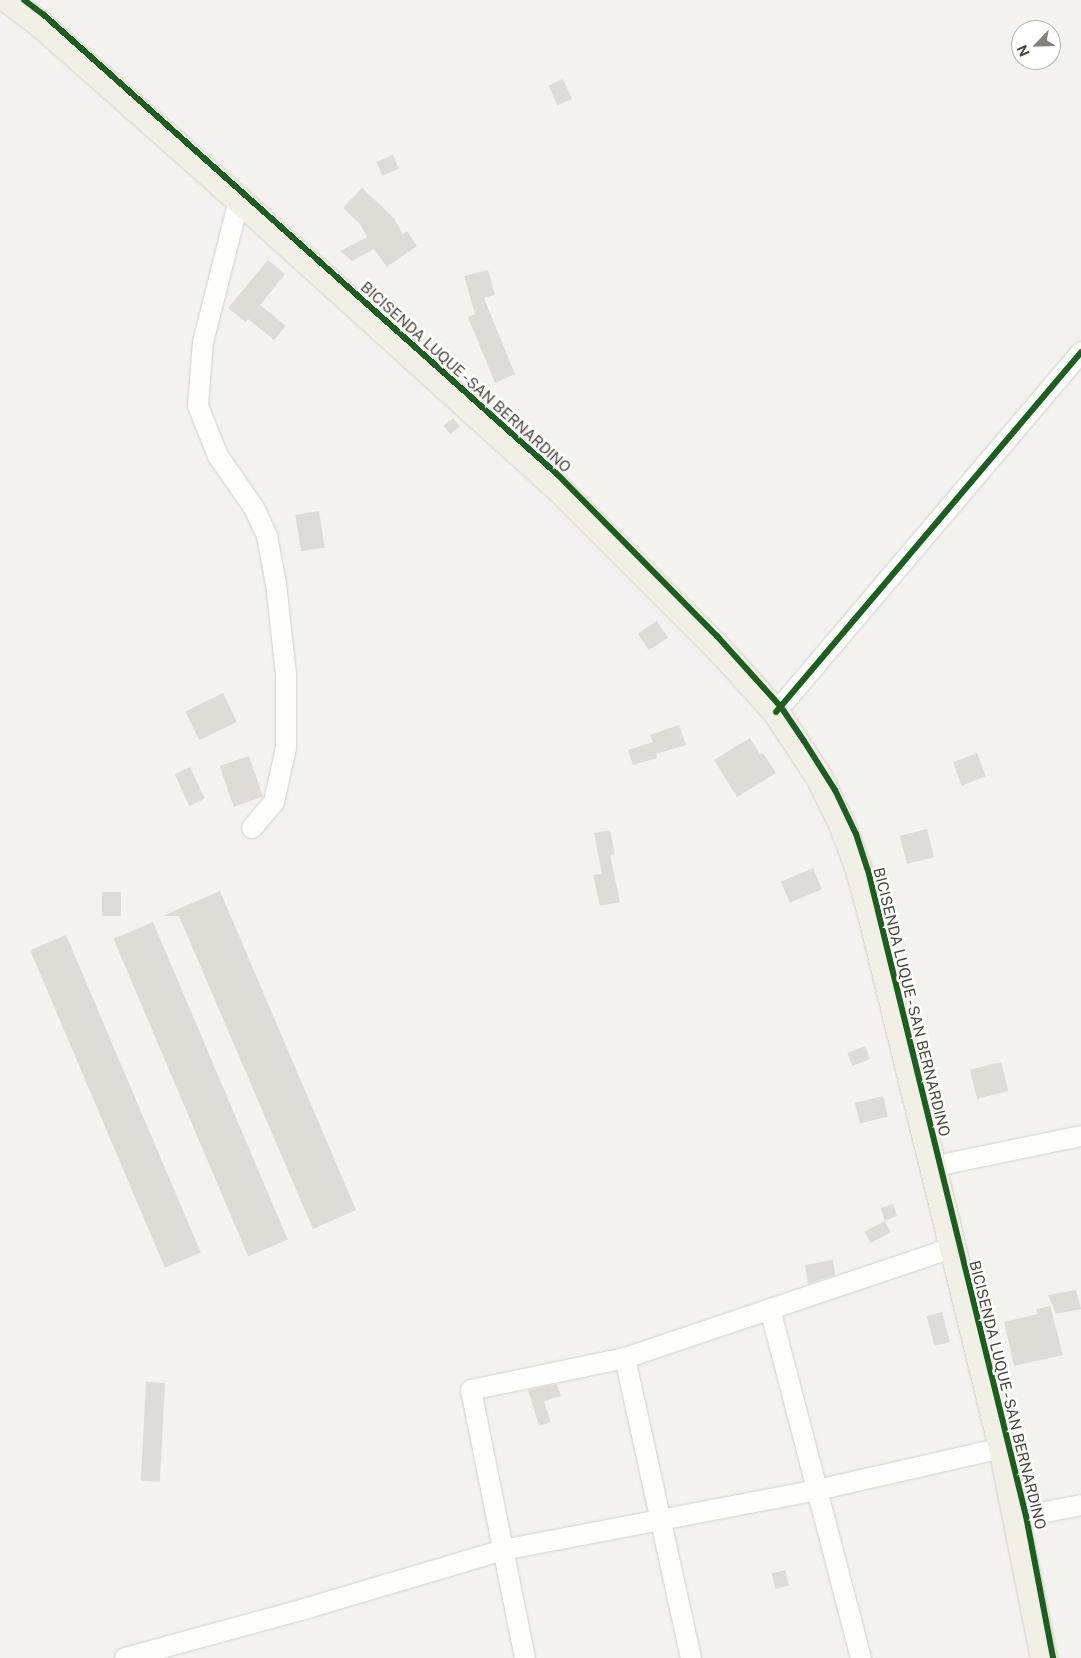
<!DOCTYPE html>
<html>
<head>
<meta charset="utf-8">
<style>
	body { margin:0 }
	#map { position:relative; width:1081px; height:1658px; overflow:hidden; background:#f4f2ee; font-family:"Public Sans",sans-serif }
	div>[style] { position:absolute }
	.building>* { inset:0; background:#dedbd6; transform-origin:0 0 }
	.roads { filter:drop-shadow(0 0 1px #d2d0cb) drop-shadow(0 0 1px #d2d0cb) }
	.minor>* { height:20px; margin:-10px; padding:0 10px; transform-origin:10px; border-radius:10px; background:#fdfdfc }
	.major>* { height:26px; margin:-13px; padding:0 13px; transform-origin:13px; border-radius:13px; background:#f2efe6 }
	.cycleway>* { height:6px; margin:-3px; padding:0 3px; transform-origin:3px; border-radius:3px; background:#1b5e20 }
	span { translate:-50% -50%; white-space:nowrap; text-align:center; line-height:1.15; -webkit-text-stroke:5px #fff; paint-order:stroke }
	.street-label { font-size:15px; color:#4b4439 }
	.north { position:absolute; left:1011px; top:20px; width:50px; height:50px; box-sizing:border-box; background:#fff; border:1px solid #b7b4b0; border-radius:50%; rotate:246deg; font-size:14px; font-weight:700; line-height:20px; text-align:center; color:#4b4439 }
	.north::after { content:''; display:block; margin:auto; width:18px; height:22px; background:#868178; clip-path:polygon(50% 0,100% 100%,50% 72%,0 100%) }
</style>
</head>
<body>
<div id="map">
	<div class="building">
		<i style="left:563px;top:79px;width:22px;height:16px;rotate:66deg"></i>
		<i style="left:393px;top:155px;width:15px;height:18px;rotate:67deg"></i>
		<i style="clip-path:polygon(362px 188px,394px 218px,403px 235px,407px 231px,417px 246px,387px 267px,374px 249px,352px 261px,340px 251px,367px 237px,360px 224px,343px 208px)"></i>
		<i style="clip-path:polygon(268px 260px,285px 274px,260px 305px,286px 326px,274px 340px,248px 319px,246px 322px,228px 308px)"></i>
		<i style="clip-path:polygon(488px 270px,495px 295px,484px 298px,515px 374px,495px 383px,468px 317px,475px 314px,464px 276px)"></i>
		<i style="left:453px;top:418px;width:11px;height:12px;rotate:52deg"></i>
		<i style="left:319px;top:511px;width:37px;height:24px;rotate:81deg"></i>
		<i style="left:657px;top:621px;width:20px;height:23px;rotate:57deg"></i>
		<i style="left:223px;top:693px;width:32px;height:42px;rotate:64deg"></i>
		<i style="clip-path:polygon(679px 725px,686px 745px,656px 754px,657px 758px,633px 765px,628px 750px,653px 742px,650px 735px)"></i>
		<i style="clip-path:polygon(750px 738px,760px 754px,763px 753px,776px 773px,737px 797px,714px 760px)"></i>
		<i style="left:977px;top:753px;width:25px;height:26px;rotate:69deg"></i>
		<i style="left:249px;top:756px;width:43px;height:31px;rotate:71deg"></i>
		<i style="left:190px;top:767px;width:35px;height:17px;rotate:65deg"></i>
		<i style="left:927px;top:829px;width:29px;height:28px;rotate:76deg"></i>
		<i style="clip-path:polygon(610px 830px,615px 854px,610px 855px,620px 902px,600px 906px,593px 875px,602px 874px,594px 833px)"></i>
		<i style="left:813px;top:868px;width:23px;height:35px;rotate:67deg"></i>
		<i style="clip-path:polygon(220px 891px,356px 1210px,313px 1229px,179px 916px,162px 916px)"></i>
		<i style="left:102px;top:892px;width:19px;height:24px"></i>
		<i style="left:153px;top:922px;width:345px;height:43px;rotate:67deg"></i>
		<i style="left:66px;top:935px;width:345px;height:39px;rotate:67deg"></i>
		<i style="left:865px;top:1046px;width:14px;height:19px;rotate:69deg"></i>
		<i style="left:1001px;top:1062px;width:30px;height:32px;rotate:76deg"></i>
		<i style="left:883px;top:1096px;width:21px;height:29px;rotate:76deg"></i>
		<i style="left:893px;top:1204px;width:13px;height:13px;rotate:72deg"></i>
		<i style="left:885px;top:1221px;width:13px;height:23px;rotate:63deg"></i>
		<i style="clip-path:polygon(833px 1260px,835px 1275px,808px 1284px,805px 1265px)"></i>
		<i style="clip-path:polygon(1076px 1290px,1081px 1309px,1056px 1314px,1048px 1295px)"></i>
		<i style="clip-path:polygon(1050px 1306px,1063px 1355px,1014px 1366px,1004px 1322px,1038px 1314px,1036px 1309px)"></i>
		<i style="left:942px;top:1312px;width:31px;height:16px;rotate:75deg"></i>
		<i style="left:146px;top:1382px;width:19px;height:99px;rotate:3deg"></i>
		<i style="clip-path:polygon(557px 1384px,561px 1396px,544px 1401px,551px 1422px,539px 1426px,528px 1390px)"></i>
		<i style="left:785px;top:1570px;width:16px;height:14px;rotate:75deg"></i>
	</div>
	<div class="roads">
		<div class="minor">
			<i style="left:239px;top:200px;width:146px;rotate:104.2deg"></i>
			<i style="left:203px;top:342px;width:64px;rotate:94.5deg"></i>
			<i style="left:198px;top:406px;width:54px;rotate:68.2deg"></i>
			<i style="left:218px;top:456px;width:63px;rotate:55.3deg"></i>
			<i style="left:254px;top:508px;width:31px;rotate:65deg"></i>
			<i style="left:267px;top:536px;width:49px;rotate:79.4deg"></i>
			<i style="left:276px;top:584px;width:91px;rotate:83.7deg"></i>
			<i style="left:286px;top:674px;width:74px;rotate:90deg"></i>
			<i style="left:286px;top:748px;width:55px;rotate:102.5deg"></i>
			<i style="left:274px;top:802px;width:34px;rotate:130deg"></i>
			<i style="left:776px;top:712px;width:472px;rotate:-49.7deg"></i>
			<i style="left:931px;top:1167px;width:153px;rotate:-11.7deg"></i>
			<i style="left:770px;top:1309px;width:361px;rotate:75.4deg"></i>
			<i style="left:625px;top:1358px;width:307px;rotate:77.6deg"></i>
			<i style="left:1016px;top:1518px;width:66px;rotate:-11.3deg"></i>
			<i style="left:125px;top:1658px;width:186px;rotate:-15.3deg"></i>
			<i style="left:304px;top:1609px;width:208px;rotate:-16.5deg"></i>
			<i style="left:503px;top:1550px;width:320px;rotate:-10.8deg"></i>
			<i style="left:817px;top:1490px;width:190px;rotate:-12.8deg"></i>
			<i style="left:525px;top:1658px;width:273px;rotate:-101.4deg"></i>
			<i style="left:471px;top:1390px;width:157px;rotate:-11.7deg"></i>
			<i style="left:625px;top:1358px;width:345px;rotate:-18.6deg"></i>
		</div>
		<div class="major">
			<i style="left:8px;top:0;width:39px;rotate:37deg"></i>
			<i style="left:39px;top:23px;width:267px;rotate:41.5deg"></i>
			<i style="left:239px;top:200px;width:433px;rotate:42.1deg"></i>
			<i style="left:560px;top:490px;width:225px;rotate:45deg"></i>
			<i style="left:719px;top:649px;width:85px;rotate:47.9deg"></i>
			<i style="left:776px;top:712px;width:78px;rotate:56.5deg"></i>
			<i style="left:819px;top:777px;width:52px;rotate:63.9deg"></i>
			<i style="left:842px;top:824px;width:46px;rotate:69.6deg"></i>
			<i style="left:858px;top:867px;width:45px;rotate:74.4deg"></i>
			<i style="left:870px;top:910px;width:554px;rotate:76.21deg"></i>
			<i style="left:1002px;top:1448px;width:214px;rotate:78.7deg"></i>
		</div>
	</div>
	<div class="cycleway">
		<i style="left:24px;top:0;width:25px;rotate:37deg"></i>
		<i style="left:44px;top:15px;width:688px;rotate:41.82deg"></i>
		<i style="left:557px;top:474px;width:228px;rotate:45.4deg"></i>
		<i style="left:717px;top:636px;width:96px;rotate:48deg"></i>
		<i style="left:781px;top:707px;width:41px;rotate:55.9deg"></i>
		<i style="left:804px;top:741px;width:58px;rotate:57.7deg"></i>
		<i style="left:835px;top:790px;width:49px;rotate:64.5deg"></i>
		<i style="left:856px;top:834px;width:38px;rotate:72deg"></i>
		<i style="left:868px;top:870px;width:665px;rotate:76.26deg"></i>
		<i style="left:1026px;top:1516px;width:145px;rotate:79.2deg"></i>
		<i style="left:776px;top:712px;width:472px;rotate:-49.7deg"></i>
	</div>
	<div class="street-label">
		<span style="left:466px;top:377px;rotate:42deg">BICISENDA LUQUE - SAN BERNARDINO</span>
		<span style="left:912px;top:1002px;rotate:76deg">BICISENDA LUQUE - SAN BERNARDINO</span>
		<span style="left:1008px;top:1395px;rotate:76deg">BICISENDA LUQUE - SAN BERNARDINO</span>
	</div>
	<div class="north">N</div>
</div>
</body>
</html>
